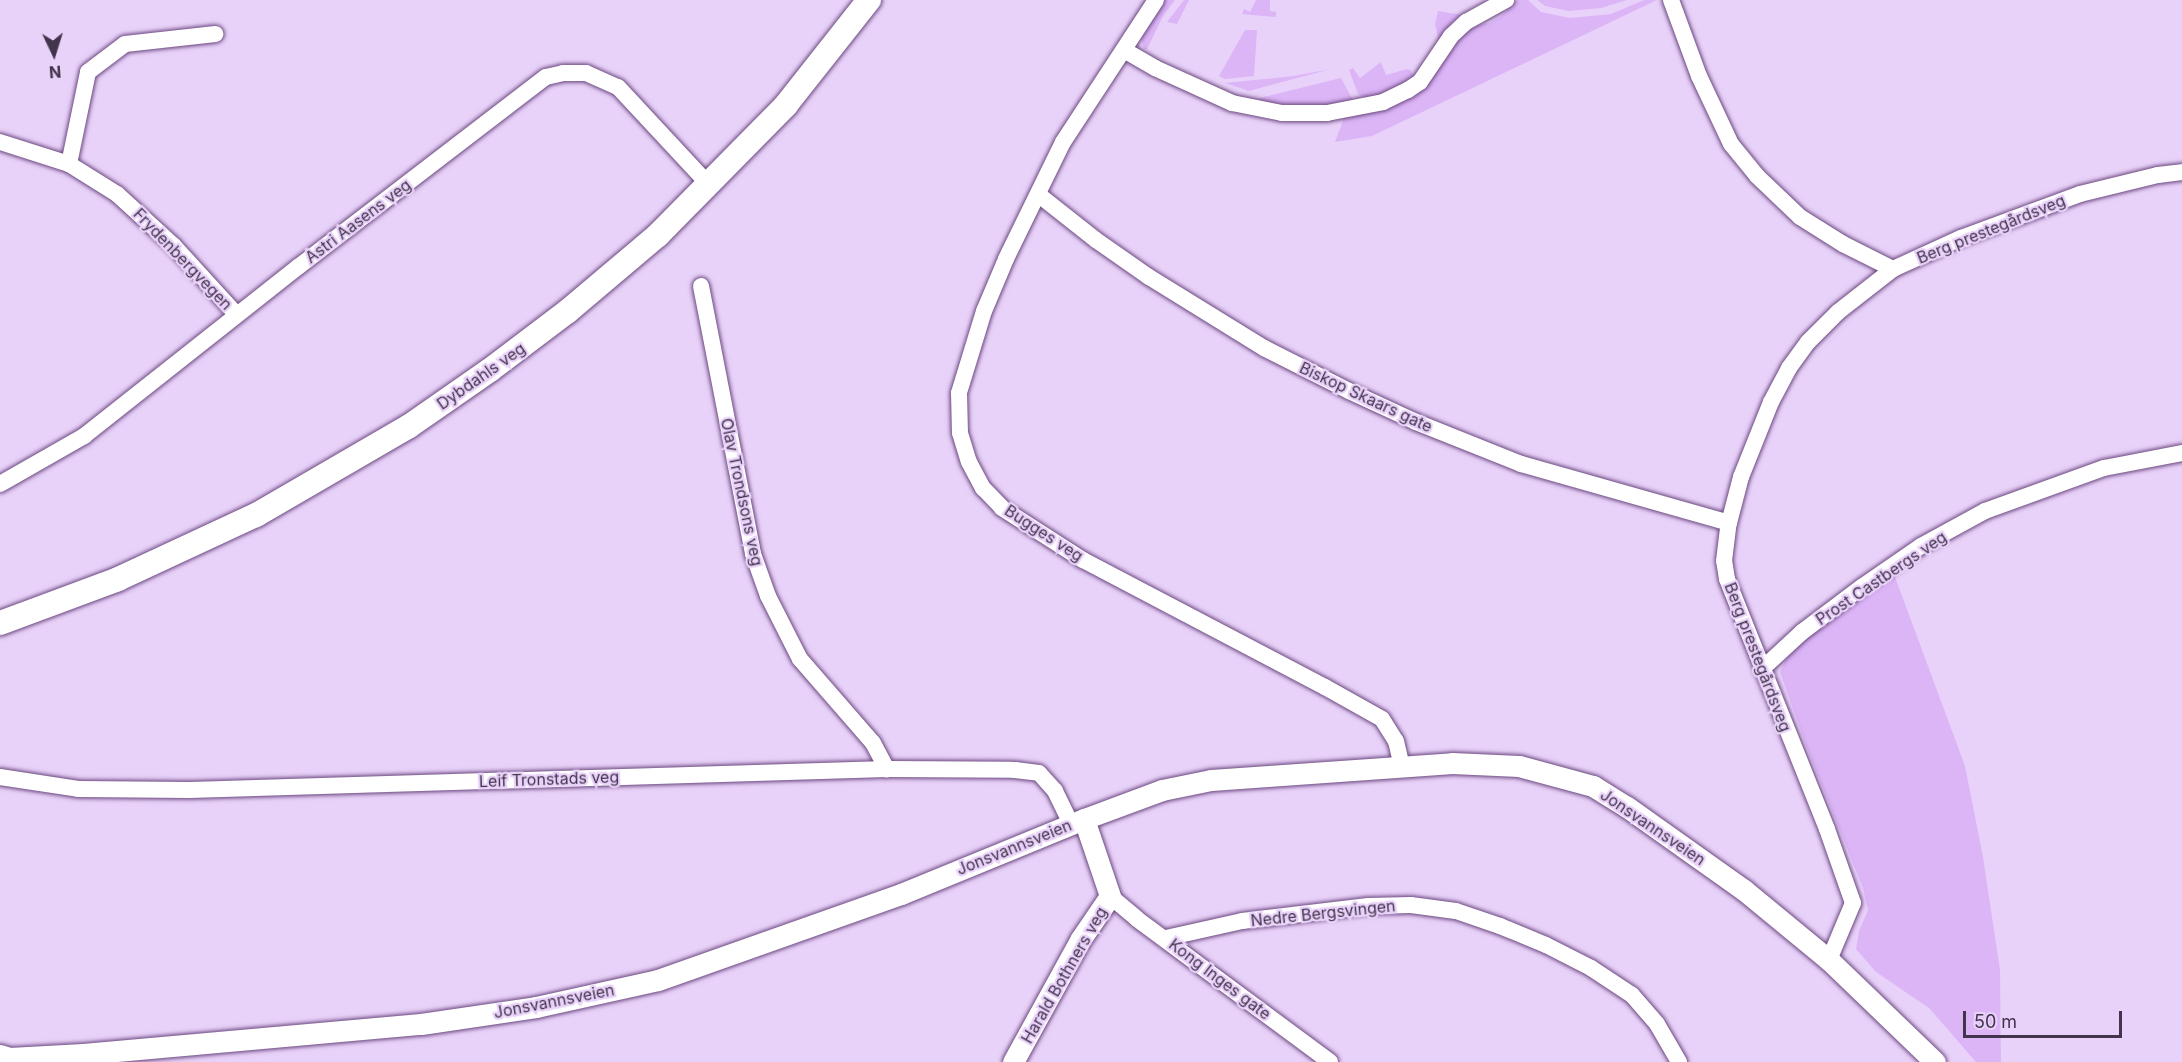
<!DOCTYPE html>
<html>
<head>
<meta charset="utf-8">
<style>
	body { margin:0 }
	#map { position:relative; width:2182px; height:1062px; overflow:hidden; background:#e9d2f9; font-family:Inter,sans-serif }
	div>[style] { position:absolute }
	.green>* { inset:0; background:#dcb5f7 }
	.roads { filter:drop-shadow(0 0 2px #6b4880) drop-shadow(0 0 2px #6b4880) }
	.minor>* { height:16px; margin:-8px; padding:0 8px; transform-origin:8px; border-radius:8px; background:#fff }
	.tertiary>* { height:21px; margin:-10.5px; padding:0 10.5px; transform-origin:10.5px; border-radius:10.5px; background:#fff }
	.secondary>* { height:24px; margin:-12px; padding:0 12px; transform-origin:12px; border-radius:12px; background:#fff }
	span { translate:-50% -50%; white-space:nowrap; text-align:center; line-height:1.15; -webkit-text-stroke:4.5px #e9d2f9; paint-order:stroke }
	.street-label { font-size:16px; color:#43344d }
	.north { position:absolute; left:24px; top:24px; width:60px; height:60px; -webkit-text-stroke:4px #e9d2f9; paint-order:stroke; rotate:176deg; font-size:16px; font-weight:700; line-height:24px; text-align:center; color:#43344d }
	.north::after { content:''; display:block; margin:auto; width:21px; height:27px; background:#43344d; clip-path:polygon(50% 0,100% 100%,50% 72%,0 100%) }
	.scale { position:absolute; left:1963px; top:1011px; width:159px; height:27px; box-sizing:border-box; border:3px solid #43344d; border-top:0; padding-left:8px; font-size:18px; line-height:21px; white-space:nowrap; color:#43344d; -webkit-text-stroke:4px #e9d2f9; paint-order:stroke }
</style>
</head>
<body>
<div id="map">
	<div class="green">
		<i style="clip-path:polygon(1165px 0,1175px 0,1163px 16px,1147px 49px,1144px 49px,1141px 38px)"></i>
		<i style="clip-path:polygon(1184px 0,1189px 0,1177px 24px,1167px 22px)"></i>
		<i style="clip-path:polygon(1256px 0,1270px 0,1270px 11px,1276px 12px,1276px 17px,1242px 14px,1244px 9px,1250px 12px)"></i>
		<i style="clip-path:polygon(1518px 0,1528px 0,1541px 12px,1570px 18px,1611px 14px,1644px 0,1657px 0,1372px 136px,1335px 142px,1344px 118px,1387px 109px,1413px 96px,1426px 86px,1458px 37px,1472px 26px,1490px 23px,1501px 16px)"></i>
		<i style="clip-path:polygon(1537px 0,1627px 0,1601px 8px,1569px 11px,1545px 6px)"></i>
		<i style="clip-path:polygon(1438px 11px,1462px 15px,1452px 23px,1439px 41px,1435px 24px)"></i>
		<i style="clip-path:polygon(1245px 30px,1257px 30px,1254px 76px,1225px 79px,1219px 76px)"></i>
		<i style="clip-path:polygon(1381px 62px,1386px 75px,1407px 69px,1411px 70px,1414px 78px,1369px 100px,1358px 94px,1349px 70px,1353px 68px,1360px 78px)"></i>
		<i style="clip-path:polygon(1331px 69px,1249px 91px,1225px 83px,1294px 76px)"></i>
		<i style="clip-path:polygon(1341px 78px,1354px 102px,1320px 107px,1258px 102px,1260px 98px)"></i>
		<i style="clip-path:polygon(1895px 577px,1965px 766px,1983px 857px,2000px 970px,2001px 1062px,1976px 1062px,1929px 1008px,1876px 972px,1856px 949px,1859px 931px,1868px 910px,1863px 888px,1807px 748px,1780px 672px,1786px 659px,1805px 639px)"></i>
	</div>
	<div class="roads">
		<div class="minor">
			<i style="left:1156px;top:0;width:170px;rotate:123.2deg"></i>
			<i style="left:1063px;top:142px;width:130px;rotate:116deg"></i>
			<i style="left:1006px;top:259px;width:56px;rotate:112.9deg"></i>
			<i style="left:984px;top:311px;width:86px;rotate:107deg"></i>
			<i style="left:959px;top:393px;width:40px;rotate:88.6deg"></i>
			<i style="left:960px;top:433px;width:30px;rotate:73deg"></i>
			<i style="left:969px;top:462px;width:30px;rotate:62deg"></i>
			<i style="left:983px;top:488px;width:28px;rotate:46deg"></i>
			<i style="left:1002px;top:508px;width:96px;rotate:32.7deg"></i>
			<i style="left:1083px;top:560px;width:273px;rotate:27.7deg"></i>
			<i style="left:1325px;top:687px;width:65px;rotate:29.3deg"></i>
			<i style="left:1382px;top:719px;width:26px;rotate:58deg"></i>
			<i style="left:1396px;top:741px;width:27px;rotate:77deg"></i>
			<i style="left:1671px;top:0;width:81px;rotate:69.8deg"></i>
			<i style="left:1699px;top:76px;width:75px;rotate:64.8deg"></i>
			<i style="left:1731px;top:144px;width:41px;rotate:50.9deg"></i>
			<i style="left:1757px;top:176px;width:59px;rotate:43.6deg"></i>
			<i style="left:1800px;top:217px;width:51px;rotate:32.1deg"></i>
			<i style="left:1843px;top:244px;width:56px;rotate:26.6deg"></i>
			<i style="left:1124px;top:50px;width:36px;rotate:30deg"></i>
			<i style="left:1155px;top:68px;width:85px;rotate:24.4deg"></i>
			<i style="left:1232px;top:103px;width:51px;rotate:11.3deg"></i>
			<i style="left:1282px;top:113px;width:45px"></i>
			<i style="left:1327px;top:113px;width:57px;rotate:-11.1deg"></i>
			<i style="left:1383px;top:102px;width:28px;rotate:-26deg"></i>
			<i style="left:1408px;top:90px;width:14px;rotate:-34deg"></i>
			<i style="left:1420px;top:82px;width:55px;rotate:-56deg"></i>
			<i style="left:1451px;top:36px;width:21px;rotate:-43deg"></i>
			<i style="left:1466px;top:22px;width:46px;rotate:-28.8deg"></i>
			<i style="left:0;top:142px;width:72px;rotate:17.7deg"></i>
			<i style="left:69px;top:164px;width:57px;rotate:32deg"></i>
			<i style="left:117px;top:194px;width:77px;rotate:42.4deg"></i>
			<i style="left:174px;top:246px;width:93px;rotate:47.6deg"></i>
			<i style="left:69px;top:164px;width:94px;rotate:-78.3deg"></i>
			<i style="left:88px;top:72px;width:46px;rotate:-37.1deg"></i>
			<i style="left:125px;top:44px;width:91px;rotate:-6.3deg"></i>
			<i style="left:1039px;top:195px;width:73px;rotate:38.3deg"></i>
			<i style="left:1096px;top:240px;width:65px;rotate:34.9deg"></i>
			<i style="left:1149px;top:277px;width:135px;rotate:31.7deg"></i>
			<i style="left:1264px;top:348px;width:95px;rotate:26.8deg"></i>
			<i style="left:1349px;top:391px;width:74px;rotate:24.8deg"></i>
			<i style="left:1416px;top:422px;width:113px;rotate:21.8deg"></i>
			<i style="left:1521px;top:464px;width:216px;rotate:15.8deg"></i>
			<i style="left:701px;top:286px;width:273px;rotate:79deg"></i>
			<i style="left:753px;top:554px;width:45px;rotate:70.3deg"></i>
			<i style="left:768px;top:596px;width:71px;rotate:63.1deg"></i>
			<i style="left:800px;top:659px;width:111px;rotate:49deg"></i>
			<i style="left:873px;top:743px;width:30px;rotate:62deg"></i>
			<i style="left:0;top:484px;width:97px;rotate:-29.7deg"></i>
			<i style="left:84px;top:436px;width:273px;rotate:-38.3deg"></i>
			<i style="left:298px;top:267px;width:312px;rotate:-37.5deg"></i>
			<i style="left:546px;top:77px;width:17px;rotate:-13deg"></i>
			<i style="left:563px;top:73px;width:23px"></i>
			<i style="left:586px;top:73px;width:35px;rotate:24deg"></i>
			<i style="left:618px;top:87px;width:134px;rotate:47.1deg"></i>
			<i style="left:1762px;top:669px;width:54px;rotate:-42.8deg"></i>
			<i style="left:1802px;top:632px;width:76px;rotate:-37deg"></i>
			<i style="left:1863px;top:586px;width:70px;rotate:-34.6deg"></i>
			<i style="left:1921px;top:546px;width:73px;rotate:-28.7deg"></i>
			<i style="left:1985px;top:511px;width:127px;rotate:-19.9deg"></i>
			<i style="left:2104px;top:468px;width:79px;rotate:-10.9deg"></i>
			<i style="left:0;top:777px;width:79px;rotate:8.7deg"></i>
			<i style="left:78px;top:789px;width:112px;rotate:0.5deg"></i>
			<i style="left:190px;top:790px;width:697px;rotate:-1.73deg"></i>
			<i style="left:887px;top:769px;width:128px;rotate:0.4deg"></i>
			<i style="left:1015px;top:770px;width:24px;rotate:7deg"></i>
			<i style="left:1039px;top:773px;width:24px;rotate:48deg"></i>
			<i style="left:1055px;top:791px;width:37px;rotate:64deg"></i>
			<i style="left:1110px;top:896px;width:35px;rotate:40deg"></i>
			<i style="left:1137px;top:919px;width:240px;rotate:36.5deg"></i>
			<i style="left:1166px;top:938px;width:78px;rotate:-12.6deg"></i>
			<i style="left:1242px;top:921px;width:127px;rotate:-6.8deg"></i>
			<i style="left:1368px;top:906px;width:43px;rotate:-1.3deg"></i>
			<i style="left:1411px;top:905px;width:45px;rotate:7.6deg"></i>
			<i style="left:1456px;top:911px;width:46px;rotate:18.8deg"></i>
			<i style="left:1500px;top:926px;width:50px;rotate:22.4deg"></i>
			<i style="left:1546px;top:945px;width:51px;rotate:27.1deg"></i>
			<i style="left:1591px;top:968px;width:49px;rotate:33.4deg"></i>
			<i style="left:1632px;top:995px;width:38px;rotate:49deg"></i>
			<i style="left:1657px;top:1024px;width:44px;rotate:59.9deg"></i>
			<i style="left:1829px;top:960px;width:62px;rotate:-67.2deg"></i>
			<i style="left:1853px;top:903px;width:78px;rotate:-109.4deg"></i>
			<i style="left:1827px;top:829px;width:269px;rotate:-111.8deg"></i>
			<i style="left:1727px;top:579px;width:18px;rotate:-99deg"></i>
			<i style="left:1724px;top:561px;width:38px;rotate:-83deg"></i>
			<i style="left:1729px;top:523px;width:48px;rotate:-75.4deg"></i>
			<i style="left:1741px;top:477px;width:81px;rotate:-68.2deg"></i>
			<i style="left:1771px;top:402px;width:38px;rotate:-62deg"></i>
			<i style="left:1789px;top:368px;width:32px;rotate:-54deg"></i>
			<i style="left:1808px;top:342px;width:42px;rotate:-45deg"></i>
			<i style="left:1838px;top:312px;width:70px;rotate:-38deg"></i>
			<i style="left:1893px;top:269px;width:75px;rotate:-24.5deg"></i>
			<i style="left:1961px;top:238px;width:127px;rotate:-20.3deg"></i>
			<i style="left:2080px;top:194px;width:80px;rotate:-13.7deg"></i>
			<i style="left:2158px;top:175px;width:24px;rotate:-7deg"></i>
		</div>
		<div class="tertiary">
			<i style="left:0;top:1055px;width:9px;rotate:18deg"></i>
			<i style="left:9px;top:1058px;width:74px;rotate:-3.1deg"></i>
			<i style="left:83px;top:1054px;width:339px;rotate:-5.1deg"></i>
			<i style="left:421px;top:1024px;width:116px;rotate:-8.4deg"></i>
			<i style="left:536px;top:1007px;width:125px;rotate:-12.5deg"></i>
			<i style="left:658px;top:980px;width:258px;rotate:-19.5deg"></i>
			<i style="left:901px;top:894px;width:198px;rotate:-22.3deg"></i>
			<i style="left:1084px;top:819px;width:83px;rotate:-20.4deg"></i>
			<i style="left:1162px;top:790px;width:50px;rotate:-11.5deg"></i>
			<i style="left:1211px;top:780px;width:242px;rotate:-4deg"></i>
			<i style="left:1452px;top:763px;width:67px;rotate:2.6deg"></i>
			<i style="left:1519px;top:766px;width:77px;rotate:15.1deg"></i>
			<i style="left:1593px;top:786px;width:40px;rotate:32deg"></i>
			<i style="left:1627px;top:807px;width:143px;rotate:35.4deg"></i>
			<i style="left:1744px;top:890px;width:110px;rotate:39.5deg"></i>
			<i style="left:1829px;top:960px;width:147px;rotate:43.9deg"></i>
			<i style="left:1013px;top:1062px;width:139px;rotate:-61.2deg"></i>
			<i style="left:1080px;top:940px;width:53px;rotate:-55.7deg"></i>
			<i style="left:1110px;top:896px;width:81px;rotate:-108.7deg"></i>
		</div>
		<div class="secondary">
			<i style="left:0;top:623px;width:126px;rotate:-20.4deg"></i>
			<i style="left:118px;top:579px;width:152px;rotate:-24.9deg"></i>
			<i style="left:256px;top:515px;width:176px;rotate:-30.1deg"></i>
			<i style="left:408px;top:427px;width:100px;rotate:-34.8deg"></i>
			<i style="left:490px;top:370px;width:98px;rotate:-37.1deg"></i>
			<i style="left:568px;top:311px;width:118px;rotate:-40.2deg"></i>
			<i style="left:658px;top:235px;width:182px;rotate:-45.4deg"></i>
			<i style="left:786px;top:105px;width:134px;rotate:-51.7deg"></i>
		</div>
	</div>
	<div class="street-label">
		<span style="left:358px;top:221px;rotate:-37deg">Astri Aasens veg</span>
		<span style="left:1991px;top:229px;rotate:-22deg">Berg prestegårdsveg</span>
		<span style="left:183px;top:259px;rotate:46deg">Frydenbergvegen</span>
		<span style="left:481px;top:376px;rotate:-35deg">Dybdahls veg</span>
		<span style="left:1366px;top:397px;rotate:25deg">Biskop Skaars gate</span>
		<span style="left:742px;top:492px;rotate:78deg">Olav Trondsons veg</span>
		<span style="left:1044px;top:533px;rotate:33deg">Bugges veg</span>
		<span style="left:1881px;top:578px;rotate:-34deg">Prost Castbergs veg</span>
		<span style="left:1758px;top:657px;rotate:69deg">Berg prestegårdsveg</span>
		<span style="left:549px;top:779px;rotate:-2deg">Leif Tronstads veg</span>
		<span style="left:1653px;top:827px;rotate:34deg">Jonsvannsveien</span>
		<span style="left:1014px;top:847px;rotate:-22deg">Jonsvannsveien</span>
		<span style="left:1323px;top:913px;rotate:-6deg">Nedre Bergsvingen</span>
		<span style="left:1064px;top:975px;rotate:-60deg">Harald Bothners veg</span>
		<span style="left:1220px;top:979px;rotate:37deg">Kong Inges gate</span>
		<span style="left:554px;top:1001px;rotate:-11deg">Jonsvannsveien</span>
	</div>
	<div class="north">N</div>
	<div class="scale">50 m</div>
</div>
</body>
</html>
